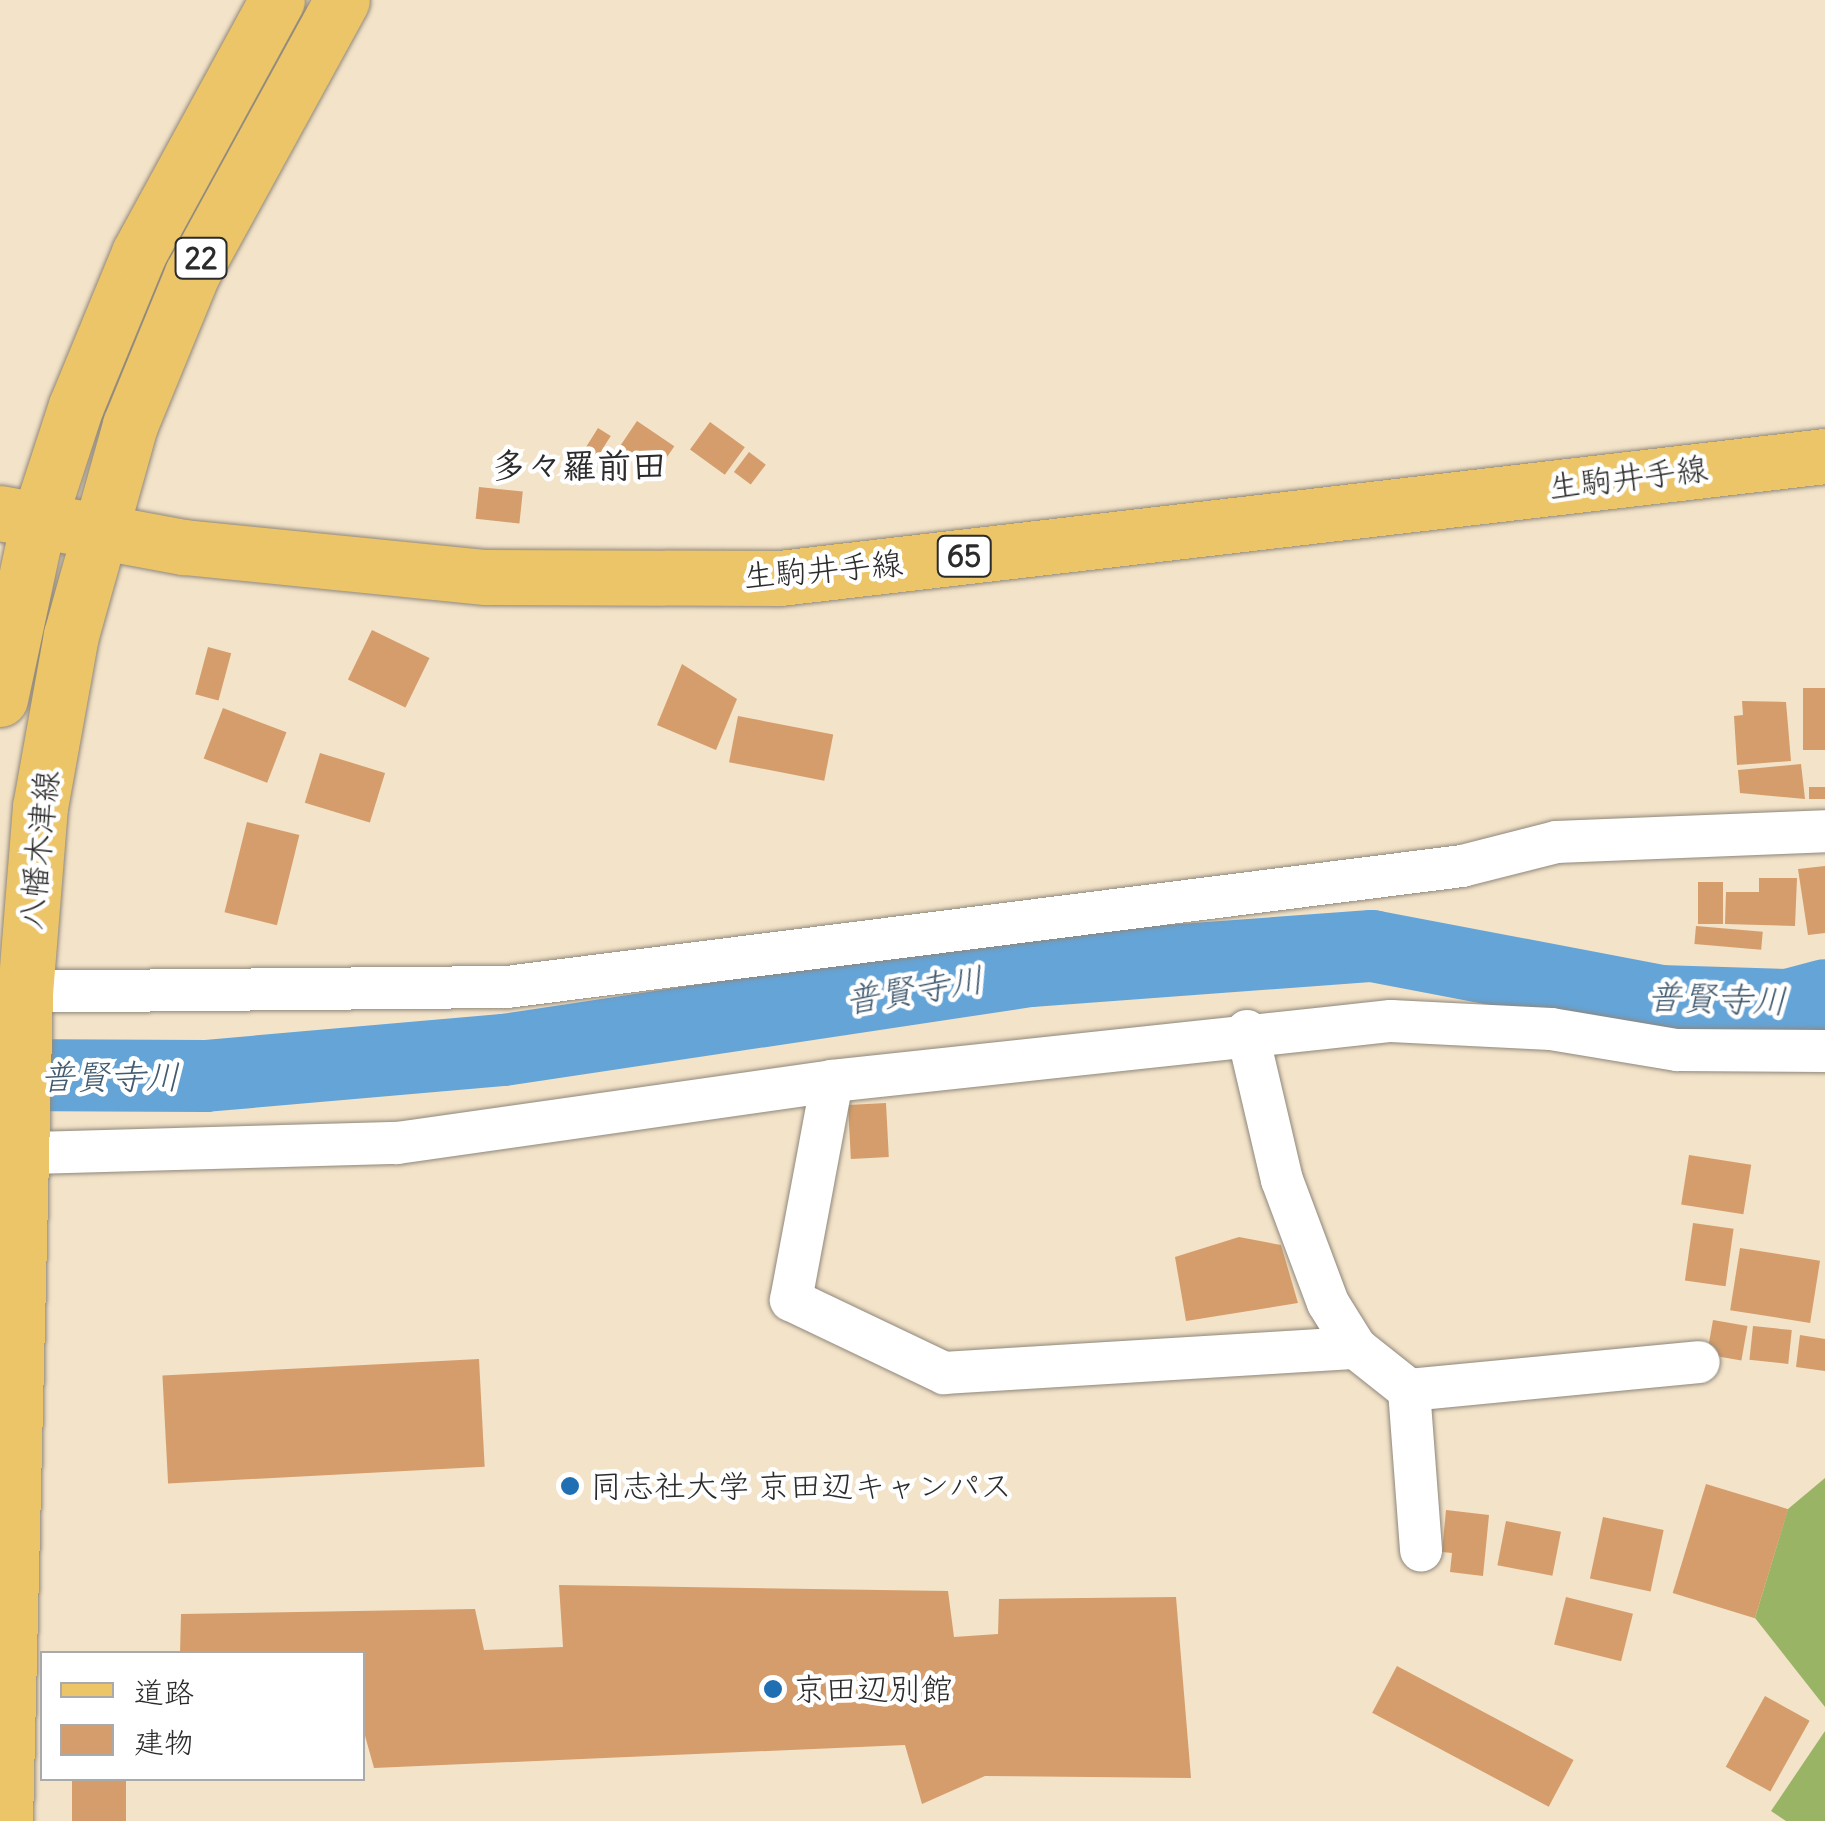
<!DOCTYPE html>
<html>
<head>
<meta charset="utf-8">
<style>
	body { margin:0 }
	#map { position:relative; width:1825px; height:1821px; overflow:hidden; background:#f3e3c9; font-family:Delius,"Klee One",sans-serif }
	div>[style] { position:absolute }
	.forest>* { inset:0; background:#9ab466 }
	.river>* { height:72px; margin:-36px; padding:0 36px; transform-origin:36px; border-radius:36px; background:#65a4d7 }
	.building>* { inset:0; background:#d59d6b; transform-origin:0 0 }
	.roads { filter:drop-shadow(0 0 2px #8f877a) drop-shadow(0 0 2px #8f877a) }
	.minor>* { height:42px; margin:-21px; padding:0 21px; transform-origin:21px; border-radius:21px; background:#fff }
	.primary>* { height:55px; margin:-27.5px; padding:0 27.5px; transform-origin:27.5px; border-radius:27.5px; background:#edc569 }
	.dots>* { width:28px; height:28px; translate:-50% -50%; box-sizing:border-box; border:5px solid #fff; border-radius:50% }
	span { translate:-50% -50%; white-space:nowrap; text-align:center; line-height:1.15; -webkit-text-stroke:9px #fff; paint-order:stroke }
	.shield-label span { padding:2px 8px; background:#fff; border:2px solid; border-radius:8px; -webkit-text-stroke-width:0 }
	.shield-label { font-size:30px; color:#2b2b2b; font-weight:700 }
	.street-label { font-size:32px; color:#2b2b2b }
	.poi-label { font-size:32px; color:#2b2b2b }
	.left { translate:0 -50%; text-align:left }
	.neighbourhood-label { font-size:35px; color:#2b2b2b; font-weight:700 }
	.water-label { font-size:35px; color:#425b70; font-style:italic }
	.legend { position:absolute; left:40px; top:1651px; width:325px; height:130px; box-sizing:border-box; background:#fff; border:2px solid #aaa; margin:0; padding:12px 18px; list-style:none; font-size:30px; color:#2b2b2b }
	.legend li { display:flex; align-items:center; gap:20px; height:50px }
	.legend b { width:50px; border:2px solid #aaa }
</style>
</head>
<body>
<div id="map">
	<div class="forest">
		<i style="clip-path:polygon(1825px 1478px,1825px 1707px,1755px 1618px,1788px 1509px)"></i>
		<i style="clip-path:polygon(1825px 1731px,1825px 1821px,1786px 1821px,1771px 1811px)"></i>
	</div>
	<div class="river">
		<i style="left:0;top:1075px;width:205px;rotate:0.3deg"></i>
		<i style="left:205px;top:1076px;width:300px;rotate:-5deg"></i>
		<i style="left:504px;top:1050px;width:532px;rotate:-8.54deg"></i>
		<i style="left:1030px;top:971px;width:343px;rotate:-4.2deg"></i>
		<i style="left:1372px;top:946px;width:292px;rotate:10.8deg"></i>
		<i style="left:1659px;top:1001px;width:129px;rotate:1.8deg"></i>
		<i style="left:1788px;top:1005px;width:38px;rotate:-15deg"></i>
	</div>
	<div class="building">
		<i style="left:637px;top:421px;width:45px;height:32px;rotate:34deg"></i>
		<i style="left:710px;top:422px;width:43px;height:34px;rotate:36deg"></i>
		<i style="left:598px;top:428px;width:15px;height:29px;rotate:32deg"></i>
		<i style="left:749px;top:452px;width:21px;height:25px;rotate:37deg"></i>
		<i style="left:479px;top:487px;width:44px;height:32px;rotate:6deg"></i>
		<i style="left:372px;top:630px;width:64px;height:55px;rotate:26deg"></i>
		<i style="left:208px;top:647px;width:24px;height:49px;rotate:15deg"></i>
		<i style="clip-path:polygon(682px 664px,737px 699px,716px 750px,657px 725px)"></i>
		<i style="left:1825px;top:688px;width:62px;height:22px;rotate:90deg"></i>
		<i style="clip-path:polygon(1742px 701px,1786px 702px,1791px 761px,1737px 765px,1734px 716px,1743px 715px)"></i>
		<i style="left:223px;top:708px;width:68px;height:54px;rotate:21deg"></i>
		<i style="left:738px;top:716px;width:97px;height:47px;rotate:11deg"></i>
		<i style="left:320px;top:753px;width:68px;height:52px;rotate:17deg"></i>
		<i style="clip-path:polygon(1801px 764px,1805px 799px,1740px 793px,1738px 770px)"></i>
		<i style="left:1809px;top:787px;width:16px;height:12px"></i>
		<i style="left:247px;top:822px;width:54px;height:93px;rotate:14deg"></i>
		<i style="clip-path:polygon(1825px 866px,1825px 933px,1808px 935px,1798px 869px)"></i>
		<i style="clip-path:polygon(1759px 878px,1797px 878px,1795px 926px,1725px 924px,1726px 892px,1759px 892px)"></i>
		<i style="left:1698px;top:882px;width:25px;height:42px"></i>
		<i style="left:1696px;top:926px;width:67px;height:18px;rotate:5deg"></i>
		<i style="left:886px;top:1103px;width:54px;height:38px;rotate:87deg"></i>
		<i style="left:1689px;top:1155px;width:63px;height:50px;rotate:9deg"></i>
		<i style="left:1693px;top:1223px;width:41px;height:58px;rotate:8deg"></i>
		<i style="clip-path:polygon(1239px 1237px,1281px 1245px,1298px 1303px,1186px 1321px,1175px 1257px)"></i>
		<i style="left:1740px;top:1248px;width:81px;height:63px;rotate:9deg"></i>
		<i style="left:1713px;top:1320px;width:35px;height:35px;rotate:10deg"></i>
		<i style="left:1753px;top:1326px;width:39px;height:34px;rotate:6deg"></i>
		<i style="clip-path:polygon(1800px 1335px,1825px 1339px,1825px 1371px,1796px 1367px)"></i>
		<i style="left:479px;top:1359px;width:108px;height:317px;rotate:87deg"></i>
		<i style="left:1706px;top:1484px;width:86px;height:114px;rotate:17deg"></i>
		<i style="clip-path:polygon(1446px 1510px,1489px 1515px,1483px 1576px,1450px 1572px,1452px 1553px,1442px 1552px)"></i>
		<i style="left:1603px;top:1517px;width:62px;height:63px;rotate:12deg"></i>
		<i style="left:1506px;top:1521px;width:56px;height:45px;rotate:11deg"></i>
		<i style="clip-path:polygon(559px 1585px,948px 1591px,954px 1637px,998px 1634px,999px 1599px,1176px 1597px,1191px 1778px,985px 1776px,922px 1804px,905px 1745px,374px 1768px,362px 1725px,362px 1654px,180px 1654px,181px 1614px,475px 1609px,484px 1650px,563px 1647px)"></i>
		<i style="left:1566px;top:1597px;width:69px;height:49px;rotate:14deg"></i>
		<i style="left:1397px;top:1666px;width:200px;height:53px;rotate:28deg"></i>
		<i style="left:1765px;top:1696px;width:51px;height:81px;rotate:29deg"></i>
		<i style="left:72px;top:1778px;width:54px;height:43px"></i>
	</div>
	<div class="roads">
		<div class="minor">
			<i style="left:0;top:992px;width:507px;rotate:-0.57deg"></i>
			<i style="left:507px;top:987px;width:963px;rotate:-7.22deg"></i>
			<i style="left:1462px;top:866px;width:97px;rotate:-14.3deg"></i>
			<i style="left:1556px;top:842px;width:269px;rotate:-2.3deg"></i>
			<i style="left:1247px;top:1031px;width:153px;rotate:76.8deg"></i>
			<i style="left:1282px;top:1180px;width:131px;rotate:69.5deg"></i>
			<i style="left:1328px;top:1303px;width:53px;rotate:58.1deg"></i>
			<i style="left:1356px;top:1348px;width:68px;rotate:38.4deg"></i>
			<i style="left:1409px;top:1390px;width:161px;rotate:85.7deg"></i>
			<i style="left:832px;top:1081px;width:223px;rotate:100.6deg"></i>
			<i style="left:791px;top:1300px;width:170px;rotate:25.5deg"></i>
			<i style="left:944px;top:1373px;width:413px;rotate:-3.5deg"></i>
			<i style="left:0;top:1154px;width:397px;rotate:-1.6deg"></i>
			<i style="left:397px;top:1143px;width:439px;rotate:-8.1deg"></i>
			<i style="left:832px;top:1081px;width:562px;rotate:-6.13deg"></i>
			<i style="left:1391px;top:1021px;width:160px;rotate:2.9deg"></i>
			<i style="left:1551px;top:1029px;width:128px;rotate:9.5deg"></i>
			<i style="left:1677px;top:1050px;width:148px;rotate:0.4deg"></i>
			<i style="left:1409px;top:1390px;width:291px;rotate:-5.5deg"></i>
		</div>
		<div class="primary">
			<i style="left:0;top:513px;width:187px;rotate:10.5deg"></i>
			<i style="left:184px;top:547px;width:303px;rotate:5.7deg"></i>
			<i style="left:486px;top:577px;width:294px;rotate:0.2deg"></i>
			<i style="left:780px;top:578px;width:1052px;rotate:-6.66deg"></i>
			<i style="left:0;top:699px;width:181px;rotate:-77.9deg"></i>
			<i style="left:38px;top:522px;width:122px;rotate:-71.9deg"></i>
			<i style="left:76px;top:406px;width:165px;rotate:-67.6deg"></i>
			<i style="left:139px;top:253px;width:288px;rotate:-61.4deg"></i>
			<i style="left:5px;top:1821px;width:828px;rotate:-88.62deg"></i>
			<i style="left:25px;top:993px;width:187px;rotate:-85.4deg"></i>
			<i style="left:40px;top:807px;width:175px;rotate:-79.8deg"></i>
			<i style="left:71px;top:635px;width:218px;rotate:-74.3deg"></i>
			<i style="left:130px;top:425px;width:163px;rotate:-67.7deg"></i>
			<i style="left:192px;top:274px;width:312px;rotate:-61.3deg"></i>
		</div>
	</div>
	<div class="dots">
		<i style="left:570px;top:1486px;background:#1f6fb2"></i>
		<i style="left:773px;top:1689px;background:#1f6fb2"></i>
	</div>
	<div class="shield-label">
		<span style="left:201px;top:258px">22</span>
		<span style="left:964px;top:556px">65</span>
	</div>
	<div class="street-label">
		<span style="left:1628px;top:478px;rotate:-7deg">生駒井手線</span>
		<span style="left:823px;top:570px;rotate:-5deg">生駒井手線</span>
		<span style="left:39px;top:850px;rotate:-84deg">八幡木津線</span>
	</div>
	<div class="poi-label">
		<span class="left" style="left:590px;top:1486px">同志社大学 京田辺キャンパス</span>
		<span class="left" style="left:793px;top:1689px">京田辺別館</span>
	</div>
	<div class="neighbourhood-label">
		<span style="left:579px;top:465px">多々羅前田</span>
	</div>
	<div class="water-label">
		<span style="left:914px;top:989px;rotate:-9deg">普賢寺川</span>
		<span style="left:1717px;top:998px;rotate:2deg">普賢寺川</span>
		<span style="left:110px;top:1076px">普賢寺川</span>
	</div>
	<ul class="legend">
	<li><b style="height:12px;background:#edc569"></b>道路</li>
	<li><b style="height:28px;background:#d59d6b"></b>建物</li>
	</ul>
</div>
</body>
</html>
